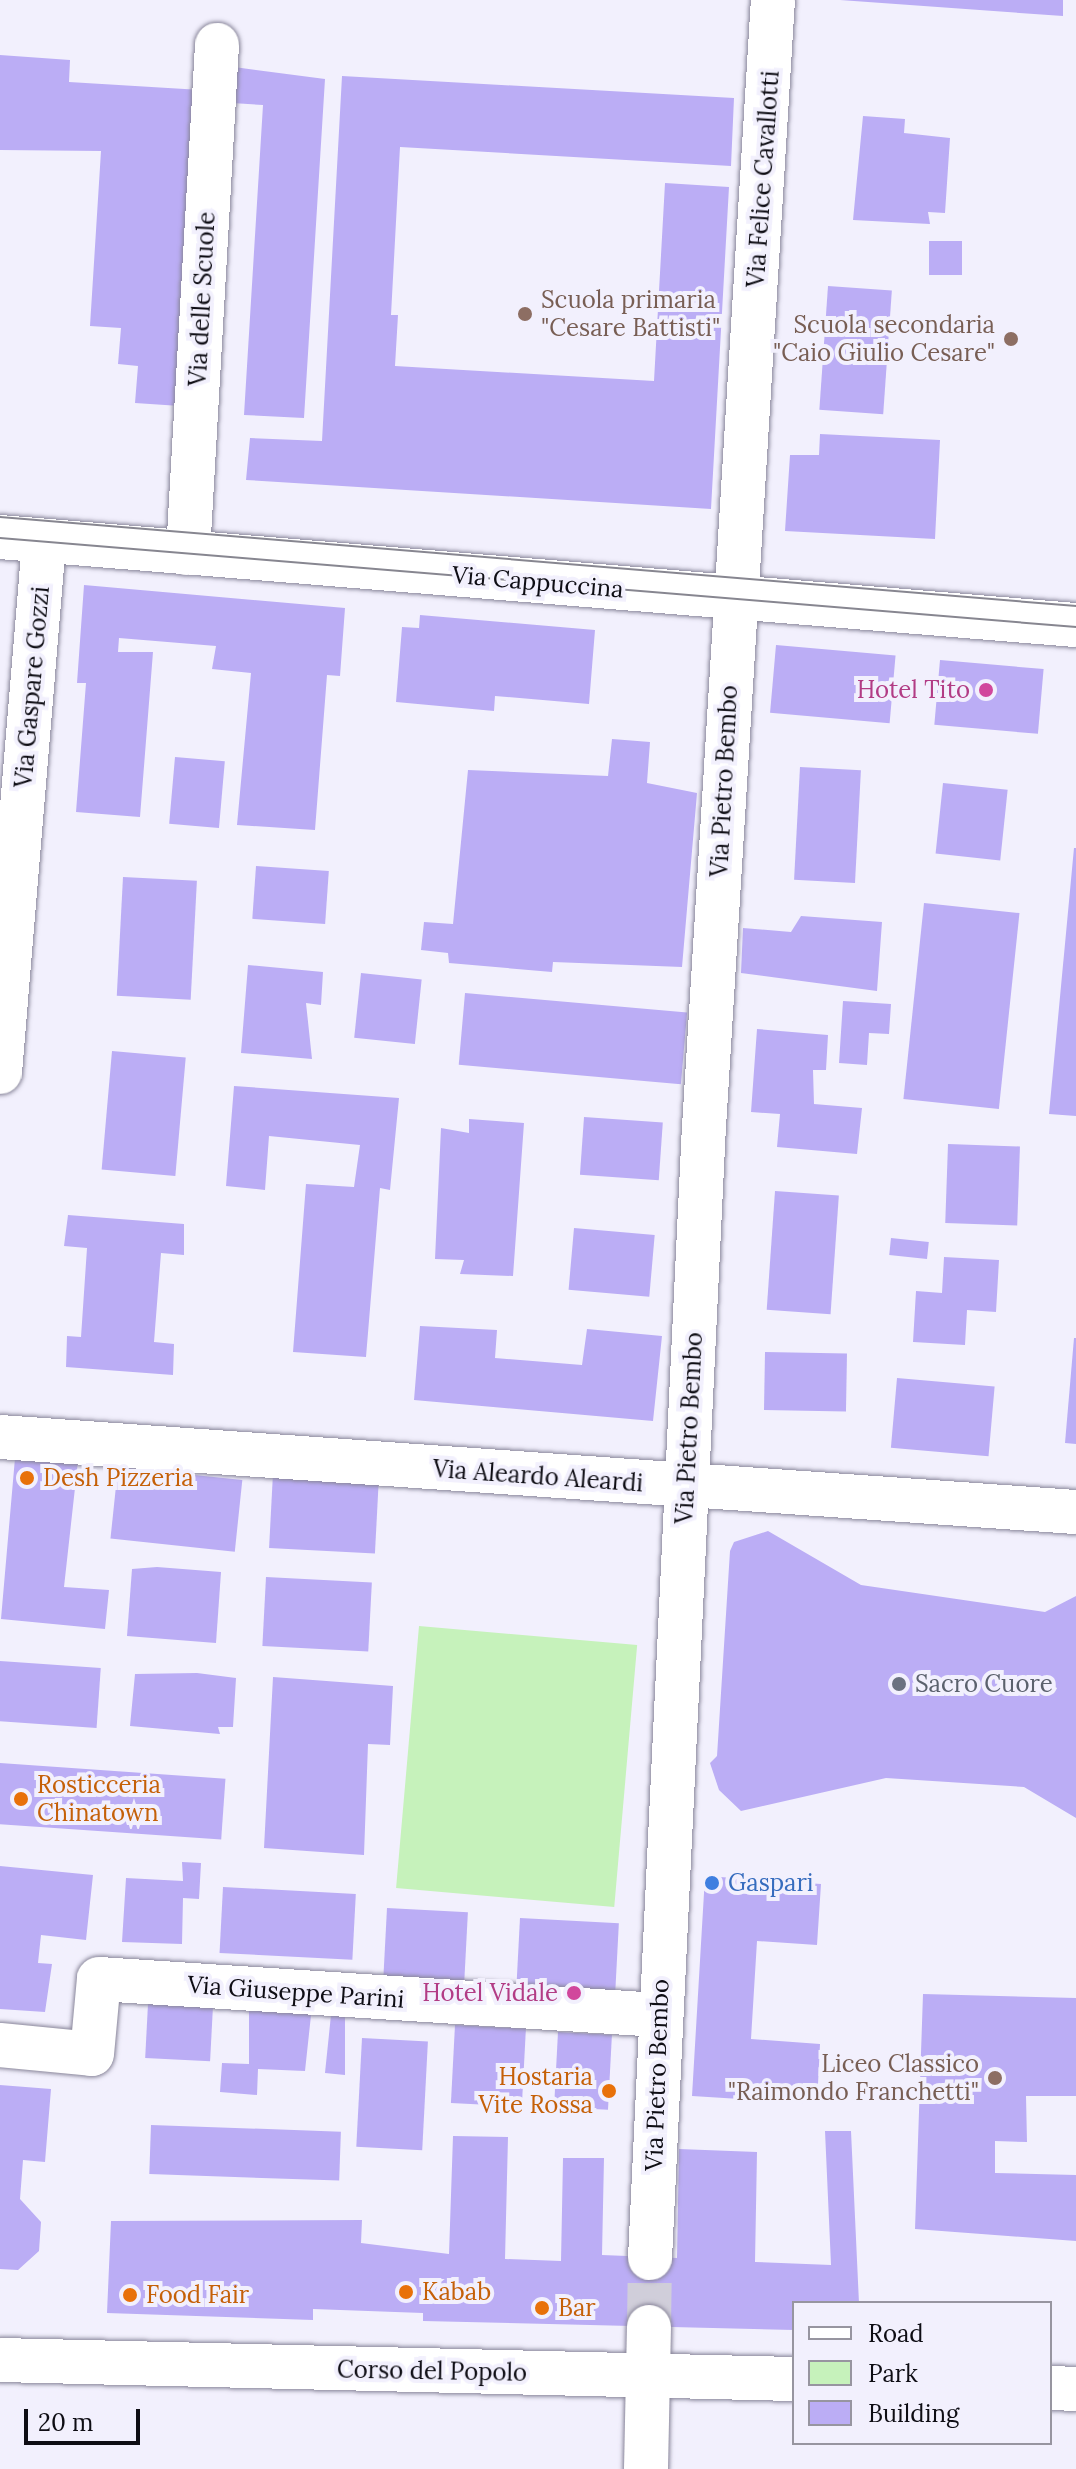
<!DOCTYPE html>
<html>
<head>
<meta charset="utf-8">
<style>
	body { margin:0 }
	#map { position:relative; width:1076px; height:2469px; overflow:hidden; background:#f2f0fd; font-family:Lora,serif }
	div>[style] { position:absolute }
	.green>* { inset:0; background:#c6f2bb; transform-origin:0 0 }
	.building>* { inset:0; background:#bbadf5; transform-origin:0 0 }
	.minor-tunnel>* { height:44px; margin-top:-22px; transform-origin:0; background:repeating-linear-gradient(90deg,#d0ceda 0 44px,transparent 0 66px) }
	.roads { filter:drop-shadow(0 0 2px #89869a) drop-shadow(0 0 2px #89869a) }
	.minor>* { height:44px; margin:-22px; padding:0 22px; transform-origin:22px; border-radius:22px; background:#fff }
	.tram>* { height:2px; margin:-1px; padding:0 1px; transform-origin:1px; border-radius:1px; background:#878690 }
	.dots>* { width:22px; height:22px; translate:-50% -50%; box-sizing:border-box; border:4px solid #f2f0fd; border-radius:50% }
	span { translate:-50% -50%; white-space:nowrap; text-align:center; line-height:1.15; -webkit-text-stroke:8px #f2f0fd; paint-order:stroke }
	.street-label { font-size:24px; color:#0e0d14 }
	.education-label { font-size:24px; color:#785e54 }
	.left { translate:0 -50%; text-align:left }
	.right { translate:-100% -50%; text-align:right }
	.hotel-label { font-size:24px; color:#b23c85 }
	.food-label { font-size:24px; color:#c56008 }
	.worship-label { font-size:24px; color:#5b616d }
	.shop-label { font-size:24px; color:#366cbe }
	.legend { position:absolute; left:792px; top:2301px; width:260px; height:144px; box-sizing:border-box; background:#f2f0fd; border:2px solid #9795a0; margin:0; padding:10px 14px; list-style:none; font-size:24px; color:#0e0d14 }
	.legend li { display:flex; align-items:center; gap:16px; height:40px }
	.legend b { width:40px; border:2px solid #9795a0 }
	.scale { position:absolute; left:24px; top:2409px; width:116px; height:36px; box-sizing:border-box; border:4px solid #0e0d14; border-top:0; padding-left:10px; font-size:24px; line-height:28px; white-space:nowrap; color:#0e0d14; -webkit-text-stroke:6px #f2f0fd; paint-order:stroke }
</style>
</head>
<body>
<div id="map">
	<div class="green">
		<i style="left:419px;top:1626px;width:219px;height:263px;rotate:5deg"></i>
	</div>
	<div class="building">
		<i style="clip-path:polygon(840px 0,1063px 0,1063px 16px)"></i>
		<i style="clip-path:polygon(0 55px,70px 60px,69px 82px,201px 90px,180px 406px,135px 403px,138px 366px,118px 364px,121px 328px,90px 326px,101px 151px,0 150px)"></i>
		<i style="clip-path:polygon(234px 67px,325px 79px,304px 418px,244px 415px,263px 105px,232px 103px)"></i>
		<i style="clip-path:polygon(342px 76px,734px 98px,731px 166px,400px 147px,391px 315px,398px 315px,395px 366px,654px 381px,665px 183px,729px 187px,711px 509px,246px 480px,250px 438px,322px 441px)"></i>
		<i style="clip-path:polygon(863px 116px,905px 119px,904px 133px,950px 138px,945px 213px,928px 212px,930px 224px,853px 220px)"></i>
		<i style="left:929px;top:241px;width:33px;height:34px"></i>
		<i style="left:828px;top:286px;width:64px;height:124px;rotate:4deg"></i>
		<i style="clip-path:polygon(820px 434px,940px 440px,935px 539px,785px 531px,790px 455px,819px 455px)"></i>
		<i style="clip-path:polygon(84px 585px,345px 608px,340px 676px,327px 675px,315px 830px,237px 825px,251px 673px,212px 669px,216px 646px,119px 638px,118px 652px,153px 652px,140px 817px,76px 812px,86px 683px,77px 683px)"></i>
		<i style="clip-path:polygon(420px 615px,595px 630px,589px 704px,495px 696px,494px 711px,396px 702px,402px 627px,419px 628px)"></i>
		<i style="left:776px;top:645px;width:120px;height:68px;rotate:5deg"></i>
		<i style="left:940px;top:660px;width:104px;height:65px;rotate:5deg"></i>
		<i style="clip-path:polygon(612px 739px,650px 742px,647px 783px,697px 793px,682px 967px,553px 962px,552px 972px,449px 963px,448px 953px,421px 950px,424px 922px,453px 924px,468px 770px,608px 776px)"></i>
		<i style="left:175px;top:757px;width:50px;height:67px;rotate:5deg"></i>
		<i style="left:800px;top:767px;width:61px;height:113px;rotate:3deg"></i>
		<i style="left:943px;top:783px;width:65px;height:71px;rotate:6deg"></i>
		<i style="clip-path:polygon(1074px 848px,1076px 848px,1076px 1116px,1049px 1114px)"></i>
		<i style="left:256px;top:866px;width:73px;height:53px;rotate:4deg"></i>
		<i style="left:123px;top:877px;width:74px;height:119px;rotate:3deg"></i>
		<i style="left:924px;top:903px;width:96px;height:197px;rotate:6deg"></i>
		<i style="clip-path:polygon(801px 916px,882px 922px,877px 991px,741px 973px,743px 928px,791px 932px)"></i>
		<i style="clip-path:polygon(248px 965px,323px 972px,321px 1005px,306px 1003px,312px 1059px,241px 1053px)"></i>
		<i style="left:361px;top:973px;width:61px;height:65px;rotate:6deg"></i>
		<i style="left:465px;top:993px;width:223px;height:72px;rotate:5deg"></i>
		<i style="clip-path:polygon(843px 1001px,891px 1004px,889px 1034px,869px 1033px,867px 1065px,839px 1063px)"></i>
		<i style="clip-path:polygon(757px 1029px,828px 1035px,826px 1070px,813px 1070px,814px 1104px,862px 1108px,857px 1154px,777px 1147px,780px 1114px,751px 1112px)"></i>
		<i style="left:112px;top:1051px;width:74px;height:119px;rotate:5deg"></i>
		<i style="clip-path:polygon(234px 1086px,399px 1098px,390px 1190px,380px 1188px,366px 1357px,293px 1352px,306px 1184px,354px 1187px,360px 1145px,269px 1136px,265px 1190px,226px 1186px)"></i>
		<i style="left:584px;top:1117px;width:79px;height:58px;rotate:4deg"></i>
		<i style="clip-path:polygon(469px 1119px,524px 1123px,513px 1276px,460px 1274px,464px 1260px,435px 1259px,441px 1128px,469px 1133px)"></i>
		<i style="left:948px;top:1144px;width:72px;height:79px;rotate:2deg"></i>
		<i style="left:775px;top:1191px;width:64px;height:119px;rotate:4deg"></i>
		<i style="clip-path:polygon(68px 1215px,184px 1224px,184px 1255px,161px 1253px,154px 1342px,174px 1344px,173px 1375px,66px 1367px,67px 1336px,81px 1337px,87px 1248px,64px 1246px)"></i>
		<i style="left:574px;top:1228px;width:81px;height:62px;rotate:5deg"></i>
		<i style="left:891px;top:1238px;width:38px;height:17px;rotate:6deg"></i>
		<i style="clip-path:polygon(944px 1257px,999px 1260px,996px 1312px,967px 1310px,965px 1345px,913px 1342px,916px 1291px,942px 1293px)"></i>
		<i style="clip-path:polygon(420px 1326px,497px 1330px,495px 1358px,582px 1365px,587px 1329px,662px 1336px,653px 1421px,414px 1400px)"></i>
		<i style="clip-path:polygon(1074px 1338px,1076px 1338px,1076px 1444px,1065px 1443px)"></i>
		<i style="left:765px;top:1352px;width:82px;height:58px;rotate:1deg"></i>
		<i style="left:897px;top:1378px;width:98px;height:70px;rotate:5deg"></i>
		<i style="clip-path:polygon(15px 1458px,78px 1461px,64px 1587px,109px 1590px,105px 1629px,1px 1619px)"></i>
		<i style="left:118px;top:1467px;width:125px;height:72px;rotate:6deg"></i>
		<i style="left:273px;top:1473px;width:106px;height:75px;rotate:3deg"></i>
		<i style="clip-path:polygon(768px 1531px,861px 1585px,1045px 1612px,1076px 1596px,1076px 1818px,1024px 1787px,886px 1778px,741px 1811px,719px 1790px,710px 1763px,717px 1756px,730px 1551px,734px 1542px)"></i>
		<i style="clip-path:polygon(157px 1567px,221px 1572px,216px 1643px,127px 1636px,132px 1569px)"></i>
		<i style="left:266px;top:1577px;width:106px;height:69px;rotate:3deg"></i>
		<i style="left:0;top:1661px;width:101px;height:60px;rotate:4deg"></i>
		<i style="clip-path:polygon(197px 1673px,236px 1678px,233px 1727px,218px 1727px,220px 1734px,130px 1726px,135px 1674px)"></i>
		<i style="clip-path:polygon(273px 1677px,393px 1686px,390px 1745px,368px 1744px,364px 1855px,264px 1848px)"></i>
		<i style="left:0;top:1763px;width:226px;height:61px;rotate:4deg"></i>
		<i style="clip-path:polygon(182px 1862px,201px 1863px,199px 1899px,183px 1898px,182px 1944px,122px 1942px,126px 1878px,183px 1881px)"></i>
		<i style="clip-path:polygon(0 1866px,93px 1875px,86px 1940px,41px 1935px,38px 1963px,52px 1964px,45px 2012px,0 2009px)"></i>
		<i style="clip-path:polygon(705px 1876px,821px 1884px,817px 1945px,757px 1941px,751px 2039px,820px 2044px,817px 2104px,692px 2096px)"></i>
		<i style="left:223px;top:1887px;width:133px;height:66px;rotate:3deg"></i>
		<i style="left:387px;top:1908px;width:81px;height:74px;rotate:3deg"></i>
		<i style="left:520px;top:1918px;width:99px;height:68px;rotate:3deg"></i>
		<i style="clip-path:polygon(923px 1994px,1076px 1998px,1076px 2096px,1026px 2096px,1027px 2142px,995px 2141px,995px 2173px,1076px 2175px,1076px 2241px,915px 2229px)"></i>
		<i style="left:148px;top:2004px;width:65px;height:54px;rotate:3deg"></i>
		<i style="clip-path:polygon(249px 2006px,312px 2006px,305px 2071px,258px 2069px,257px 2095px,220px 2092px,222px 2063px,249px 2064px)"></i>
		<i style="clip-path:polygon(331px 2015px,345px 2016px,345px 2075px,325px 2073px)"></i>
		<i style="left:455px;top:2025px;width:71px;height:78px;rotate:3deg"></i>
		<i style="left:558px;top:2032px;width:54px;height:75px;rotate:3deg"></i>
		<i style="left:362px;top:2038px;width:66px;height:109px;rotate:3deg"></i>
		<i style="clip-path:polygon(0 2085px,51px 2089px,45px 2162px,23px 2160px,20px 2199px,41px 2222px,39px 2251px,18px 2270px,0 2269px)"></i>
		<i style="left:151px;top:2125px;width:190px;height:49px;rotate:2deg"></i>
		<i style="clip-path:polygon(825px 2131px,851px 2131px,859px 2303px,794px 2303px,794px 2330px,423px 2321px,423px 2313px,313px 2309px,313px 2320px,107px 2313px,111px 2221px,362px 2220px,361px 2243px,449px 2254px,453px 2136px,508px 2137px,505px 2259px,561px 2261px,563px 2158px,604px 2158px,602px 2255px,677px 2258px,679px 2149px,757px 2152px,755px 2262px,831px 2265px)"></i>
	</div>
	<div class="minor-tunnel">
		<i style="left:649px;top:2327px;width:69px;rotate:-89.2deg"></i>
	</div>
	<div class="roads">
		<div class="minor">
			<i style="left:0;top:537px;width:1080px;rotate:4.68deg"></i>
			<i style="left:188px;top:553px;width:509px;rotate:-86.73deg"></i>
			<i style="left:0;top:1072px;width:532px;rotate:-85.25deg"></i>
			<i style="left:0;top:1437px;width:1079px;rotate:3.99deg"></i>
			<i style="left:0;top:2045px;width:92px;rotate:5.6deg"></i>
			<i style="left:92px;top:2054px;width:75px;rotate:-84.7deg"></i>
			<i style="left:99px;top:1979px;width:561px;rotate:3.68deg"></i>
			<i style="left:650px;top:2258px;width:1132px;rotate:-87.27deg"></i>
			<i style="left:704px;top:1127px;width:1129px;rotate:-86.5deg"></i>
			<i style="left:0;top:2360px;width:794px;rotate:1.37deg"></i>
			<i style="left:1050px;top:2388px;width:26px;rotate:2deg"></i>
			<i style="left:646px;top:2469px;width:142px;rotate:-88.8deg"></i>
		</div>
	</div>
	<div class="tram">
		<i style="left:0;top:517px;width:1080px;rotate:4.73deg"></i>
		<i style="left:0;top:538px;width:1080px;rotate:4.73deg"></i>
	</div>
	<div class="dots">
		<i style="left:525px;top:314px;background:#8d6e63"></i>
		<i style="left:1011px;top:339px;background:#8d6e63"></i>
		<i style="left:986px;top:690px;background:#d1479c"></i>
		<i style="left:27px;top:1478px;background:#e8710a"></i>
		<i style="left:899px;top:1684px;background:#6b7280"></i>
		<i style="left:21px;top:1799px;background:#e8710a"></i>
		<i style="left:712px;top:1883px;background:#3f7fe0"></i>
		<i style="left:574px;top:1993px;background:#d1479c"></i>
		<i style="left:995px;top:2078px;background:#8d6e63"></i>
		<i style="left:609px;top:2091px;background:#e8710a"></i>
		<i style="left:406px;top:2292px;background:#e8710a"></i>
		<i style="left:130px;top:2295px;background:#e8710a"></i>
		<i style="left:542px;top:2308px;background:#e8710a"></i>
	</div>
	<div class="street-label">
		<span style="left:763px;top:179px;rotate:-86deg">Via Felice Cavallotti</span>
		<span style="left:202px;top:299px;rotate:-87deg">Via delle Scuole</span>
		<span style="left:538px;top:582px;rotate:5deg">Via Cappuccina</span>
		<span style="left:32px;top:687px;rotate:-85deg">Via Gaspare Gozzi</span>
		<span style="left:724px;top:781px;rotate:-87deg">Via Pietro Bembo</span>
		<span style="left:689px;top:1428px;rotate:-87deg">Via Pietro Bembo</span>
		<span style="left:538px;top:1476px;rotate:4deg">Via Aleardo Aleardi</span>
		<span style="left:296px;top:1992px;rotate:4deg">Via Giuseppe Parini</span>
		<span style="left:657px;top:2075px;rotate:-88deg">Via Pietro Bembo</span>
		<span style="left:432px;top:2371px;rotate:1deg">Corso del Popolo</span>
	</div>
	<div class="education-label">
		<span class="left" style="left:541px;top:314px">Scuola primaria<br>"Cesare Battisti"</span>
		<span class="right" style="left:995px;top:339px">Scuola secondaria<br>"Caio Giulio Cesare"</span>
		<span class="right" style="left:979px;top:2078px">Liceo Classico<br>"Raimondo Franchetti"</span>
	</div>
	<div class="hotel-label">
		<span class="right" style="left:970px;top:690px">Hotel Tito</span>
		<span class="right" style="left:558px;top:1993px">Hotel Vidale</span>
	</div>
	<div class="food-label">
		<span class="left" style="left:43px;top:1478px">Desh Pizzeria</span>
		<span class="left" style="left:37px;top:1799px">Rosticceria<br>Chinatown</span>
		<span class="right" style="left:593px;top:2091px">Hostaria<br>Vite Rossa</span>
		<span class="left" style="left:422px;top:2292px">Kabab</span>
		<span class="left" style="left:146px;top:2295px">Food Fair</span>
		<span class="left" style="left:558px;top:2308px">Bar</span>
	</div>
	<div class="worship-label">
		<span class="left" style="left:915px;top:1684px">Sacro Cuore</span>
	</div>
	<div class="shop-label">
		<span class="left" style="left:728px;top:1883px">Gaspari</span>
	</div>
	<ul class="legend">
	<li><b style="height:10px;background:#fff"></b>Road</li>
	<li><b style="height:22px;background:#c6f2bb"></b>Park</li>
	<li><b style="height:22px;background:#bbadf5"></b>Building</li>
	</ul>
	<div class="scale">20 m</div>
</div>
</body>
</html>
